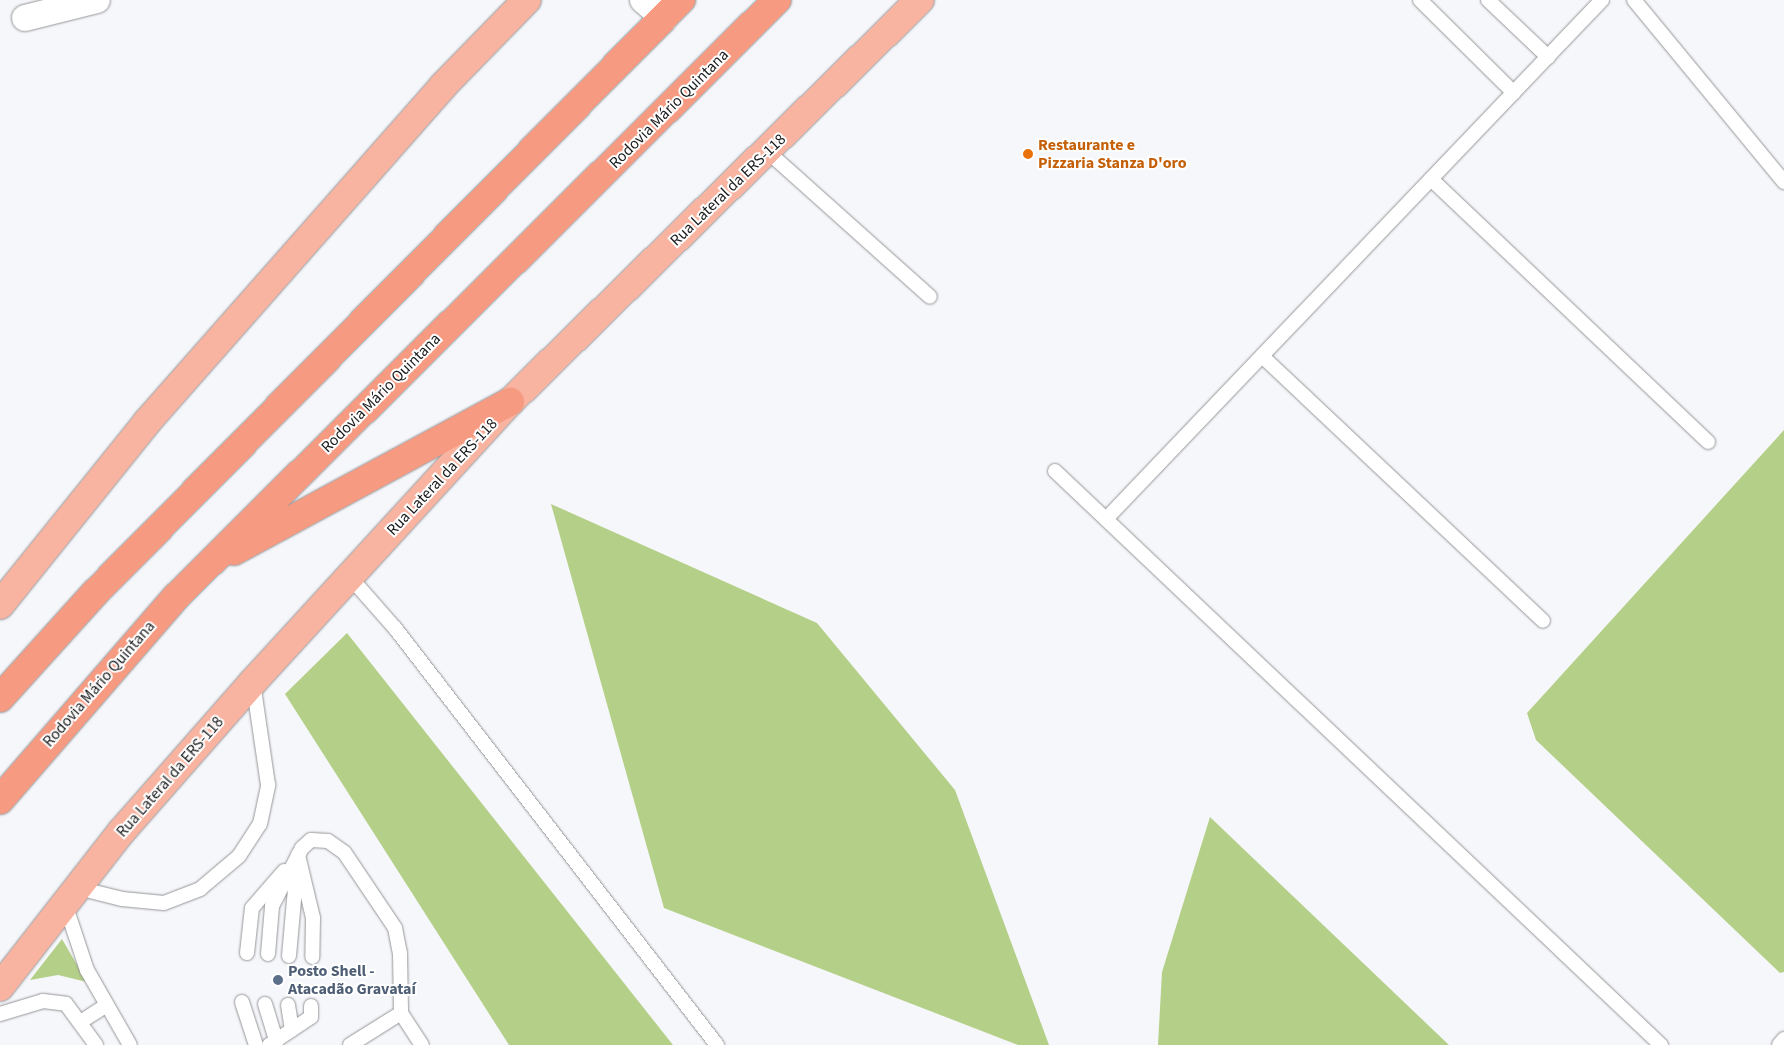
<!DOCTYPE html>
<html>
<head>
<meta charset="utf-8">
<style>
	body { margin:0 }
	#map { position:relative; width:1784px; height:1045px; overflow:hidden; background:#f6f7fa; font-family:"Source Sans 3",sans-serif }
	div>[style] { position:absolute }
	.green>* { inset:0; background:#b4cf88 }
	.roads { filter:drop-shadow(0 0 1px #969699) drop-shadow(0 0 1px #969699) }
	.service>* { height:14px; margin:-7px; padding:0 7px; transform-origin:7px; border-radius:7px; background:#fff }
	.minor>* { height:26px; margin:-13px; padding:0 13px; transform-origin:13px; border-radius:13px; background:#fff }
	.primary>* { height:28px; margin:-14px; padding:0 14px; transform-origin:14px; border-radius:14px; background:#f8b4a1 }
	.trunk>* { height:28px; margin:-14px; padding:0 14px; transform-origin:14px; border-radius:14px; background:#f69b82 }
	.dots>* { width:14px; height:14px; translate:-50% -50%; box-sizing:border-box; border:2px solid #fff; border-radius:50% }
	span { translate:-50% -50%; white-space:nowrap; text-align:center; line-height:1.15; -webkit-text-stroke:4px #fff; paint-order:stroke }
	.street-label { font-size:16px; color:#18191a }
	.food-label { font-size:16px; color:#c56008; font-weight:700 }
	.left { translate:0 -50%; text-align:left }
	.service-label { font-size:16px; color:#4e5e75; font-weight:700 }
</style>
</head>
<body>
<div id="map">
	<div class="green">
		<i style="clip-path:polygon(1784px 430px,1784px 972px,1780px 973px,1536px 740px,1527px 713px)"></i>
		<i style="clip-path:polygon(551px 504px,817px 623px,955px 790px,1049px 1045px,1018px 1045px,664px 908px)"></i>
		<i style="clip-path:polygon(347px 633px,673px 1045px,509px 1045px,285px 694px)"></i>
		<i style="clip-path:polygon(1210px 817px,1449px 1045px,1158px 1045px,1162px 972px)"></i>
		<i style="clip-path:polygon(62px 939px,87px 982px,58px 975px,30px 980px)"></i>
	</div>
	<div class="roads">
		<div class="service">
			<i style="left:1420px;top:0;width:132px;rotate:44.7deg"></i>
			<i style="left:1488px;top:0;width:83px;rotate:43.5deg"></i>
			<i style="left:1634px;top:0;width:236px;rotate:50.5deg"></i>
			<i style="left:768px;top:152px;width:217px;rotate:41.8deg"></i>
			<i style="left:1431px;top:179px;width:382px;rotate:43.5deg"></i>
			<i style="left:1262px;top:356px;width:386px;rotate:43.3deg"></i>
			<i style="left:1055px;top:471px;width:835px;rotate:43.45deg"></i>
			<i style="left:1106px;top:519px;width:718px;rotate:-46.3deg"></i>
			<i style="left:350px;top:577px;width:68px;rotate:48.6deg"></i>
			<i style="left:395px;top:628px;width:527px;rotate:52.33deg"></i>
			<i style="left:298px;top:855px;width:65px;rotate:76.6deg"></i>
			<i style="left:313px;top:918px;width:39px;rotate:91deg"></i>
			<i style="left:78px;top:888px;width:45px;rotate:14deg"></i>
			<i style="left:122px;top:899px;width:42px;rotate:5.4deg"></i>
			<i style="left:164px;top:903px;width:39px;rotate:-21deg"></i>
			<i style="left:200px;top:889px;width:51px;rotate:-40.2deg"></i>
			<i style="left:239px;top:856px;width:38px;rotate:-57deg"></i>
			<i style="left:260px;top:824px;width:40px;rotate:-78deg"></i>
			<i style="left:268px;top:785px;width:104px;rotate:-98.3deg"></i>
			<i style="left:65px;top:904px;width:70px;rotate:71.6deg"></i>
			<i style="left:87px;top:970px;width:86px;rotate:60.2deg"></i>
			<i style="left:247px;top:953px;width:45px;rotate:-83.7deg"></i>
			<i style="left:252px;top:908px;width:49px;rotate:-49.1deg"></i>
			<i style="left:268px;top:954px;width:48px;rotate:-85.2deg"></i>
			<i style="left:272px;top:906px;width:65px;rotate:-62.7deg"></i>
			<i style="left:302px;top:848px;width:12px;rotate:-42deg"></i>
			<i style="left:311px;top:840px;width:17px;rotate:3deg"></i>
			<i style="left:328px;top:841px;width:19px;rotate:35deg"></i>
			<i style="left:344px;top:852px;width:92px;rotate:56.1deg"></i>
			<i style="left:395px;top:928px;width:25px;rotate:79deg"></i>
			<i style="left:400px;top:953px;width:60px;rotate:89deg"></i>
			<i style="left:289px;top:956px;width:90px;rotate:-84.9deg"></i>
			<i style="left:242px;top:1002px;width:45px;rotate:72deg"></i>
			<i style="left:265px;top:1004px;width:39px;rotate:73deg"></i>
			<i style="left:288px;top:1005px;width:25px;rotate:81deg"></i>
			<i style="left:0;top:1014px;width:45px;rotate:-16.8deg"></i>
			<i style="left:43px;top:1001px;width:23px;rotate:7deg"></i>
			<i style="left:66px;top:1004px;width:51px;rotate:53.8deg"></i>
			<i style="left:82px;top:1021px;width:27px;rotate:-33deg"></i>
			<i style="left:269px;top:1045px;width:50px;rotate:-33.7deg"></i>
			<i style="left:311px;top:1017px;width:11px;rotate:-90deg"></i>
			<i style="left:350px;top:1045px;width:60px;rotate:-32.1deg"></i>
			<i style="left:401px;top:1013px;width:38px;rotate:57deg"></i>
			<i style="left:1779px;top:1045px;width:8px;rotate:-50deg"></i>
		</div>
		<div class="minor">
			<i style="left:643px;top:0;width:28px;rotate:41deg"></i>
			<i style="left:25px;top:18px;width:74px;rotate:-14deg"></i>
		</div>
		<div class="primary">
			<i style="left:0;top:605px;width:235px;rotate:-51.2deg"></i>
			<i style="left:147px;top:422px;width:448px;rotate:-48.6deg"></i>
			<i style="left:443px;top:86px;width:120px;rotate:-45.7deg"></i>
			<i style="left:0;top:987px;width:198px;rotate:-52deg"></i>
			<i style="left:122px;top:831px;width:198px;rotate:-48.7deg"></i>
			<i style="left:253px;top:682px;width:380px;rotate:-47.5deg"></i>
			<i style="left:510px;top:402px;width:574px;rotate:-44.44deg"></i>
		</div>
		<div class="trunk">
			<i style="left:234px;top:551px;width:314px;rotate:-28.4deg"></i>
			<i style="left:0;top:698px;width:142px;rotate:-47.9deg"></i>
			<i style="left:95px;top:593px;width:834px;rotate:-45.34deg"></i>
			<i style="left:0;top:800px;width:269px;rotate:-49.1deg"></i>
			<i style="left:176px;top:597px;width:847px;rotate:-44.81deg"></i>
		</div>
	</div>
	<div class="dots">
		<i style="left:1028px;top:154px;background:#e8710a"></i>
		<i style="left:278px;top:980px;background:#5c6f8a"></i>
	</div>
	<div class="street-label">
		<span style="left:669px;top:109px;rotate:-45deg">Rodovia Mário Quintana</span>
		<span style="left:728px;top:190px;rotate:-44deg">Rua Lateral da ERS-118</span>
		<span style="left:381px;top:393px;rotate:-45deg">Rodovia Mário Quintana</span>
		<span style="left:442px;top:477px;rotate:-47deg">Rua Lateral da ERS-118</span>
		<span style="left:99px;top:684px;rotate:-49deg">Rodovia Mário Quintana</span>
		<span style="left:170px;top:777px;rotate:-49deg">Rua Lateral da ERS-118</span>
	</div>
	<div class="food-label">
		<span class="left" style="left:1038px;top:154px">Restaurante e<br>Pizzaria Stanza D'oro</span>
	</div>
	<div class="service-label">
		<span class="left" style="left:288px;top:980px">Posto Shell -<br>Atacadão Gravataí</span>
	</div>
</div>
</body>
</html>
